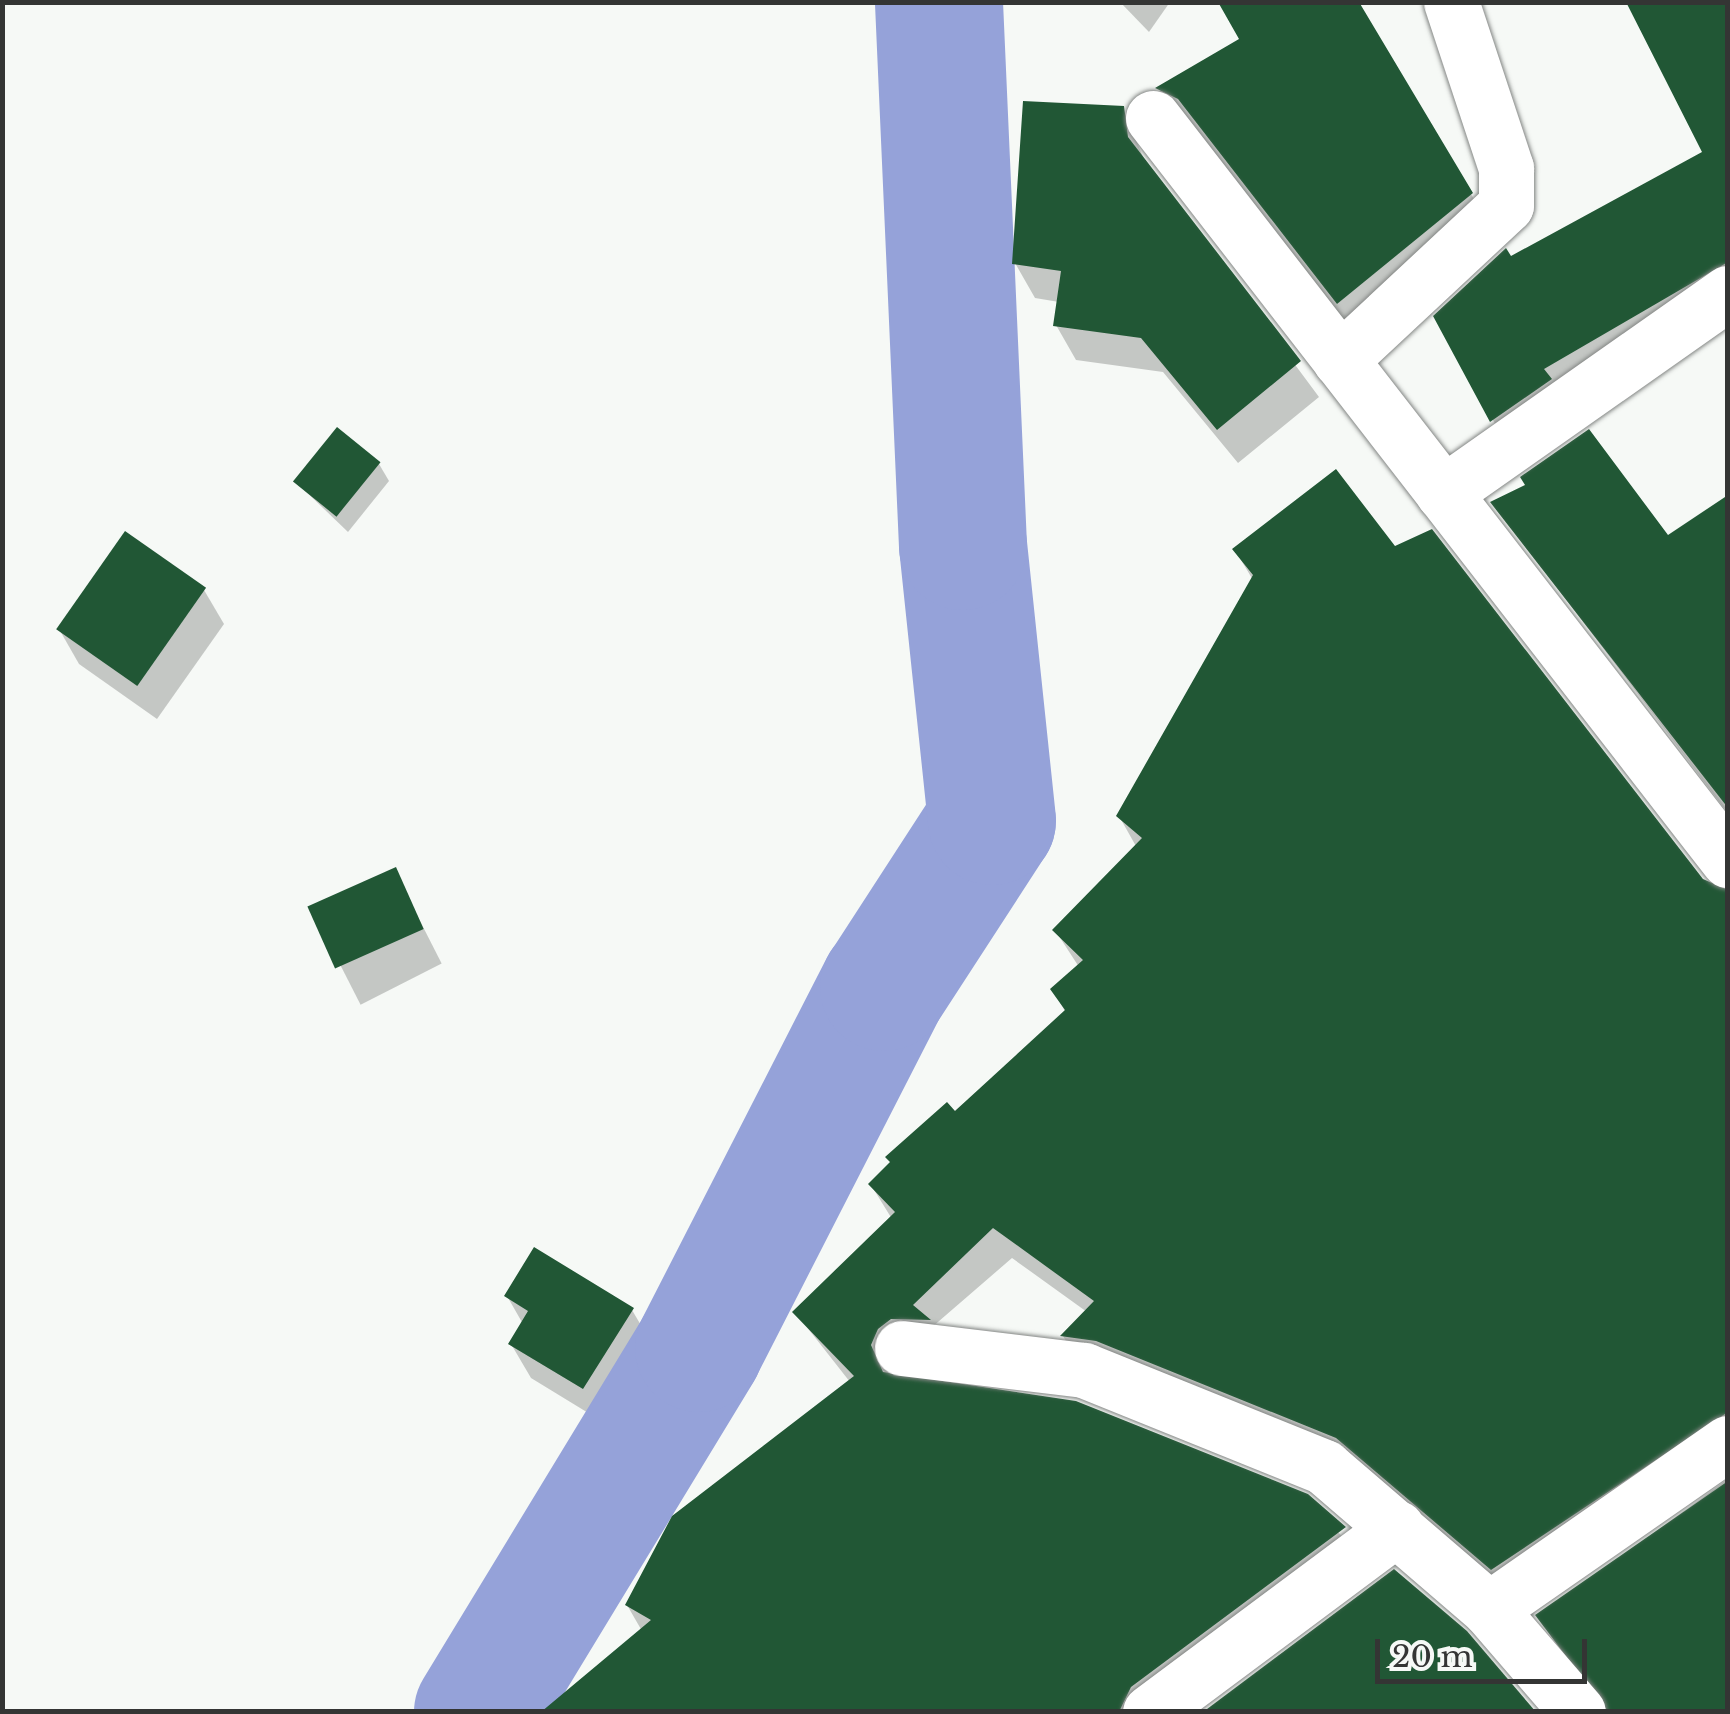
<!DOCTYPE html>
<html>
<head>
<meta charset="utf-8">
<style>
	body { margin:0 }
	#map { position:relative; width:1730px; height:1714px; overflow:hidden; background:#f6f9f6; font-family:"Libre Baskerville",serif }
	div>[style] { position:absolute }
	.shadow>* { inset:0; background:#0003; transform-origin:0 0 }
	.river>* { height:128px; margin:-64px; padding:0 64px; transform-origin:64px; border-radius:64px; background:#95a2d9 }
	.building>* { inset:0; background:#215735; transform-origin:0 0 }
	.roads { filter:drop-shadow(0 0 2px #838684) drop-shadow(0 0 2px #838684) }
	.minor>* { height:55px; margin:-27.5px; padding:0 27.5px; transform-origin:27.5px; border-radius:27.5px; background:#fff }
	span { translate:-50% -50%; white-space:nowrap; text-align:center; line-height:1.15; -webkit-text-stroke:10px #f6f9f6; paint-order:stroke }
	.frame { position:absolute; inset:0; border:5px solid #343534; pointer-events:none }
	.scale { position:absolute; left:1375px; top:1639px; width:212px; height:45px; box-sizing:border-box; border:5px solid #343534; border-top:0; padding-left:12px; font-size:30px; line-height:35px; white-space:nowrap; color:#343534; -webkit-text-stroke:8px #f6f9f6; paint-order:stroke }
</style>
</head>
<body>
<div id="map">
	<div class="shadow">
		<i style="clip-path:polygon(1120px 2px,1170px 2px,1149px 32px)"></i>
		<i style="clip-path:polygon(1728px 2px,1728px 320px,1519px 467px,1436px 317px,1510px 260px,1705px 153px)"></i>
		<i style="clip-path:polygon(1159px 89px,1471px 194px,1502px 248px,1369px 356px,1189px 141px)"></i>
		<i style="clip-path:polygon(1123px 109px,1146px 164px,1319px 397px,1238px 463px,1163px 372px,1076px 360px,1056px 325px,1059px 302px,1035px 298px,1015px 263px)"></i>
		<i style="clip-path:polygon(379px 464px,389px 481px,348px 532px,297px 483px)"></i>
		<i style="clip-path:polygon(1728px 498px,1728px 813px,1493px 503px,1667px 539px)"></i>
		<i style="clip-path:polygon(1394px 549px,1702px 881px,1728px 891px,1728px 1449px,1510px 1599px,1081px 1366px,1063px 1336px,1087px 1312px,1012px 1258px,894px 1360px,892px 1377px,1306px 1496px,1362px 1559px,1158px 1712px,545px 1712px,642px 1631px,627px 1605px,850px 1382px,795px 1312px,892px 1219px,871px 1185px,1066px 1013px,1053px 990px,1079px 967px,1055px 930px,1137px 848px,1119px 816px,1253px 580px,1235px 550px)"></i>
		<i style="clip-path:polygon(204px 590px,224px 624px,157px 719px,79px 664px,59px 629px)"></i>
		<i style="left:394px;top:870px;width:105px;height:91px;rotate:63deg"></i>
		<i style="clip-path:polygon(507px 1296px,632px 1310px,652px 1344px,603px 1422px,531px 1378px,511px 1344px,523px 1324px)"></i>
		<i style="clip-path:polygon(1728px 1479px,1728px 1712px,1609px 1712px,1539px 1616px)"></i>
	</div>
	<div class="river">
		<i style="left:478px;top:1712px;width:426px;rotate:-58.7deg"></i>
		<i style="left:699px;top:1348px;width:406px;rotate:-62.9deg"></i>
		<i style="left:884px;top:987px;width:198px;rotate:-57deg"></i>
		<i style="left:992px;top:821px;width:277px;rotate:-96deg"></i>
		<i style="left:963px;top:546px;width:545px;rotate:-92.53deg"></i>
	</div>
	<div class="building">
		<i style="clip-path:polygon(1218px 2px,1359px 2px,1473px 193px,1337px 304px,1178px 99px,1155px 88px,1239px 39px)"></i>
		<i style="clip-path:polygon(1626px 2px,1728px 2px,1728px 262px,1544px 369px,1552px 379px,1490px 422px,1433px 316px,1506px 248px,1511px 256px,1702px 152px)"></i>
		<i style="clip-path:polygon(1023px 101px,1124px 106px,1128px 137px,1301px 361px,1217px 430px,1141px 338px,1053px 326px,1061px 271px,1012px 264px)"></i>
		<i style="left:337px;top:427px;width:56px;height:70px;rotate:39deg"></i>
		<i style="clip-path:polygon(1589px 429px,1668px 535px,1728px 495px,1728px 808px,1490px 502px,1525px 485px,1520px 477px)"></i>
		<i style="clip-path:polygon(1336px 469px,1395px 546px,1432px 529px,1703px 879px,1728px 890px,1728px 1412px,1491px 1570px,1336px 1438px,1096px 1341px,1060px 1336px,1094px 1301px,993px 1228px,913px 1305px,931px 1320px,891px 1319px,878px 1329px,871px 1345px,883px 1372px,1076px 1401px,1308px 1494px,1346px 1527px,1131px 1687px,1119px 1712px,541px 1712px,651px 1620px,625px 1605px,672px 1516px,854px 1376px,792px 1312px,895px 1212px,868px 1184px,890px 1162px,885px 1157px,947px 1102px,955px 1111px,1065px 1010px,1050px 989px,1083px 960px,1052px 930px,1142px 838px,1116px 816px,1253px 575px,1232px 549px)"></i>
		<i style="left:125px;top:531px;width:99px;height:120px;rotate:35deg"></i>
		<i style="left:396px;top:867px;width:68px;height:97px;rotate:66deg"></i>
		<i style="clip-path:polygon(534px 1247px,634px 1308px,583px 1389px,508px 1344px,528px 1311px,504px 1296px)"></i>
		<i style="clip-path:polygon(1728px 1481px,1728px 1712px,1608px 1712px,1535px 1615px)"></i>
		<i style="clip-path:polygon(1394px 1569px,1467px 1631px,1536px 1712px,1203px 1712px)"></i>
	</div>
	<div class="roads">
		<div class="minor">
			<i style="left:1153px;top:118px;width:939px;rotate:52.23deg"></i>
			<i style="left:1340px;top:360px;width:227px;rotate:-43deg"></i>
			<i style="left:1506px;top:205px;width:37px;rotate:-90deg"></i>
			<i style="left:1506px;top:168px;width:175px;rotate:-108.3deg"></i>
			<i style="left:1443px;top:493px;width:348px;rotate:-35.1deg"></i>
			<i style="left:902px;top:1348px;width:183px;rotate:6.9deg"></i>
			<i style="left:1084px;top:1370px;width:259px;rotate:22deg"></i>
			<i style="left:1324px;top:1467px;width:218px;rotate:40.7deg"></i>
			<i style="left:1489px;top:1609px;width:136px;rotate:49.2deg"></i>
			<i style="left:1489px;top:1609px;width:291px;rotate:-34.8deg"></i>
			<i style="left:1150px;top:1712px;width:308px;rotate:-36.7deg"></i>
		</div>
	</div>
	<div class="frame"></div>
	<div class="scale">20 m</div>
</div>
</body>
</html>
